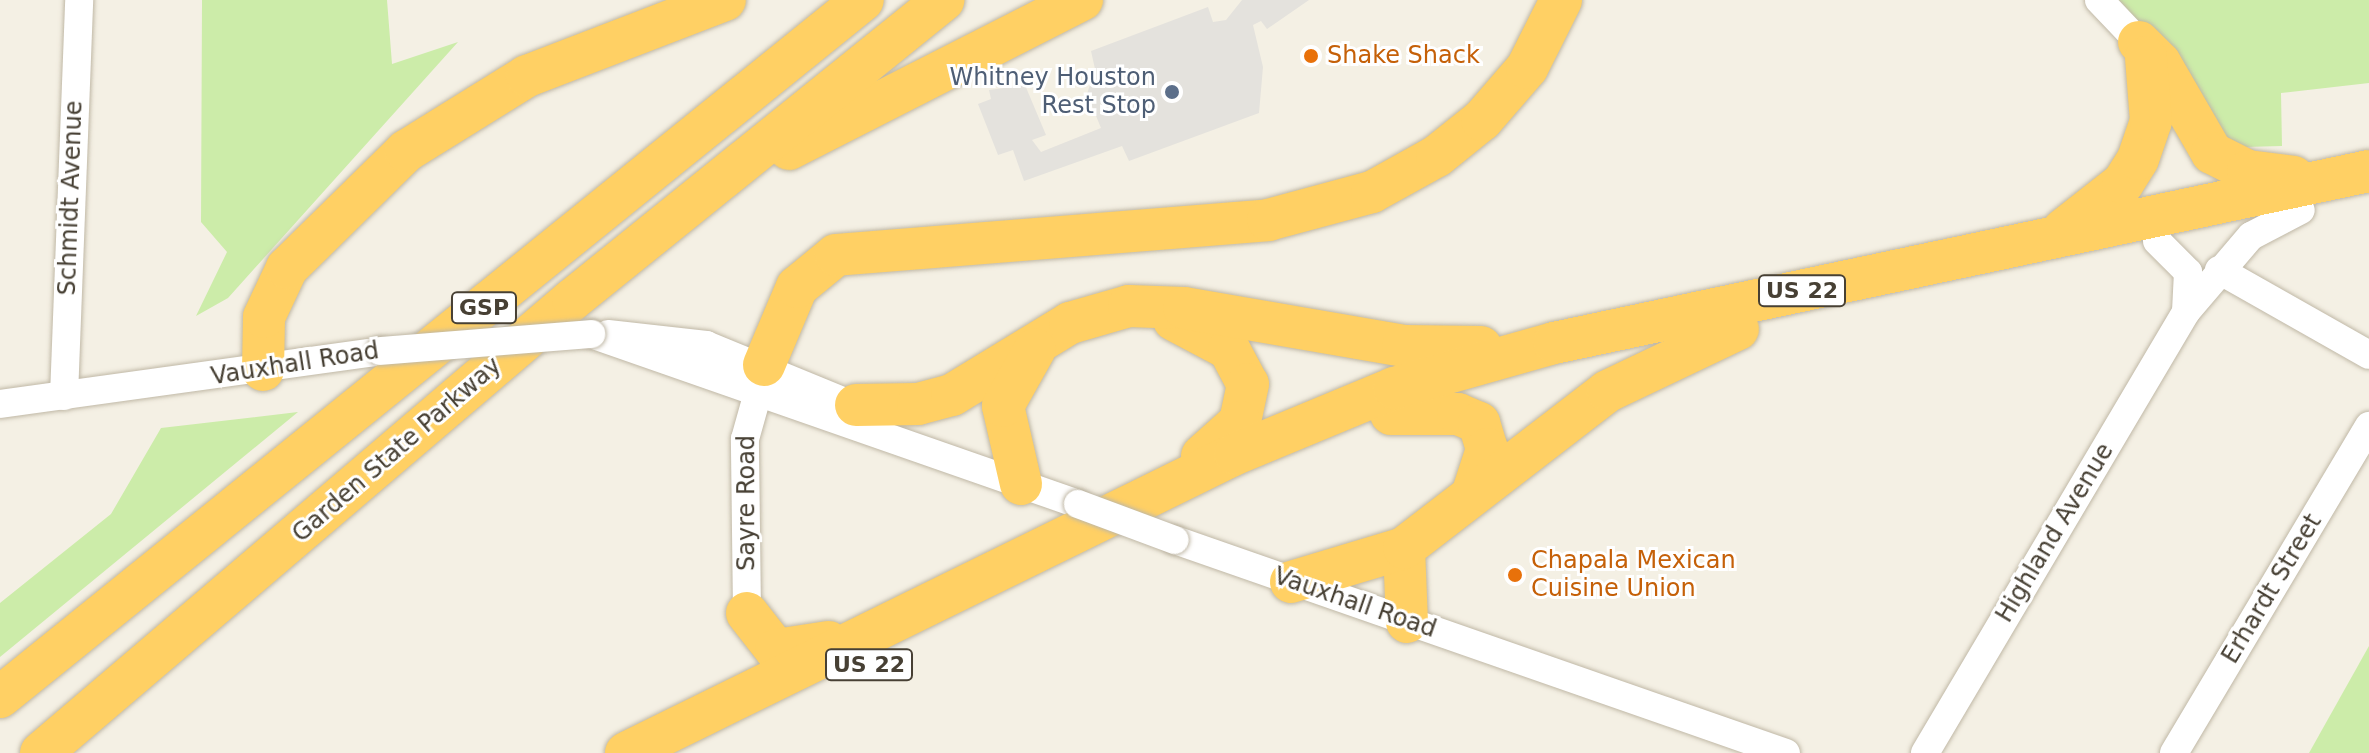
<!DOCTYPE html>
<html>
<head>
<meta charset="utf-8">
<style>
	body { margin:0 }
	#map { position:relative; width:2369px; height:753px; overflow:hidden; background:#f4f0e4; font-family:"DejaVu Sans",sans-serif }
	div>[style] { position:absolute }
	.green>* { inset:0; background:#cceca9 }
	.parking>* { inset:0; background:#e4e2dd }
	.roads { filter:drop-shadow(0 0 2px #c0b8a6) drop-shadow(0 0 2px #c0b8a6) }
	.minor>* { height:28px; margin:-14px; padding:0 14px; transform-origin:14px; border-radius:14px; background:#fff }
	.highway>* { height:42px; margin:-21px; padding:0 21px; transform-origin:21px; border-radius:21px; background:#ffd064 }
	.bridges { filter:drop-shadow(0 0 2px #c0b8a6) drop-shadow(0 0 2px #c0b8a6) }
	.minor-bridge>* { height:28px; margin:-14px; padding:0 14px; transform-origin:14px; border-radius:14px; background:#fff }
	.dots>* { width:22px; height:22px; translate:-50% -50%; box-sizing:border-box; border:4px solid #fff; border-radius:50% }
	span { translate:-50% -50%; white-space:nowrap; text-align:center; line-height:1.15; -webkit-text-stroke:6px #fff; paint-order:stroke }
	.shield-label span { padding:2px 6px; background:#fff; border:2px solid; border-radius:6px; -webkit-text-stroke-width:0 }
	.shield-label { font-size:22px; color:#474034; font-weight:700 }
	.food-label { font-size:24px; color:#c56008 }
	.left { translate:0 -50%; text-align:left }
	.service-label { font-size:24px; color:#4e5e75 }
	.right { translate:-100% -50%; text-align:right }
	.street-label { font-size:24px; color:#474034 }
</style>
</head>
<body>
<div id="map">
	<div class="green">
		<i style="clip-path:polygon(202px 0,387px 0,392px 64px,458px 42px,228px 298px,196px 316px,227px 252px,201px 222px)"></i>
		<i style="clip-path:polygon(2119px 0,2369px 0,2369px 83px,2281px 93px,2282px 146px,2245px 147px,2210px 128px,2168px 54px)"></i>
		<i style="clip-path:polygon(298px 412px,0 657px,0 603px,111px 514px,161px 428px)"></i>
		<i style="clip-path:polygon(2369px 646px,2369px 753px,2309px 753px)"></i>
	</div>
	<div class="parking">
		<i style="clip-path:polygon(1242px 0,1309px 0,1267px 29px,1261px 21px,1253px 25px,1263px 67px,1259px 113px,1129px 161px,1122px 146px,1024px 181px,1013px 150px,998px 155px,978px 104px,991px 99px,989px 90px,1025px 85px,1046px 135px,1032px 140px,1041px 152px,1101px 128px,1087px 94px,1095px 69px,1091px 51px,1208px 7px,1213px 22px,1226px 20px)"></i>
	</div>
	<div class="roads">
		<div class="minor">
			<i style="left:2099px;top:0;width:58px;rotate:46.4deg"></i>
			<i style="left:2157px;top:241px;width:44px;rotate:45deg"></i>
			<i style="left:2188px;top:272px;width:40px;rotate:92.9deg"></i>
			<i style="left:2219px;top:270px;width:172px;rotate:29.5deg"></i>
			<i style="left:591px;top:334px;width:516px;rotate:19.24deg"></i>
			<i style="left:608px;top:334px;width:99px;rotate:6.4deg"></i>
			<i style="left:706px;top:345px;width:179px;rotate:22.3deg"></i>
			<i style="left:64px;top:396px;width:396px;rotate:-87.8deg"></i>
			<i style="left:0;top:404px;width:384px;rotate:-7.9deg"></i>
			<i style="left:1175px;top:540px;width:647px;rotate:19.22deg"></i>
			<i style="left:747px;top:613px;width:174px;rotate:-90.7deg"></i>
			<i style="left:745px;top:439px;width:45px;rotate:-74.4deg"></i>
			<i style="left:1925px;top:753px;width:512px;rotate:-59.38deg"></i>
			<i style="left:2186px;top:312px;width:100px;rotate:-49.5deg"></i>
			<i style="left:2251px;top:236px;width:56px;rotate:-27.5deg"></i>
			<i style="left:2174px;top:753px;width:381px;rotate:-59.2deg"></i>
		</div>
		<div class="highway">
			<i style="left:2139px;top:42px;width:30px;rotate:45deg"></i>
			<i style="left:2160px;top:63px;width:104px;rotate:60deg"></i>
			<i style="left:2212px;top:153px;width:40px;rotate:26.6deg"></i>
			<i style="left:2248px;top:171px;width:46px;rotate:7.4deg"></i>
			<i style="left:789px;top:149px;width:329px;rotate:-27deg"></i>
			<i style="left:2063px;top:230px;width:76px;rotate:-38.1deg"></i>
			<i style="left:2123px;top:183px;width:28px;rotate:-58deg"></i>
			<i style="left:2138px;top:159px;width:40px;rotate:-71.1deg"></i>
			<i style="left:2151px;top:121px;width:64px;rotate:-94.5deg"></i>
			<i style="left:1174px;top:320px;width:62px;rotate:27.8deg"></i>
			<i style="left:1229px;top:349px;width:40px;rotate:62deg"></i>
			<i style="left:1248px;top:384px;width:39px;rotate:102deg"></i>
			<i style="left:1240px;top:422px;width:51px;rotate:138.2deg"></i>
			<i style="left:764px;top:365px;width:85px;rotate:-67.1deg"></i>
			<i style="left:797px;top:287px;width:50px;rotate:-39.4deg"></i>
			<i style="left:836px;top:255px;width:433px;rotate:-4.6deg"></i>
			<i style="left:1268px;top:220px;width:108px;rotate:-15.1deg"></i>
			<i style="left:1372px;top:192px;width:74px;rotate:-29deg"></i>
			<i style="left:1437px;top:156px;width:58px;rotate:-38.7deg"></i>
			<i style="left:1482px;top:120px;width:69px;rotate:-49.1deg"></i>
			<i style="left:1527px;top:68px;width:76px;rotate:-63.4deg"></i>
			<i style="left:263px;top:370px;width:53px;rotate:-88.9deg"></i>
			<i style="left:264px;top:317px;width:54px;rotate:-64.9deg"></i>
			<i style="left:287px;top:268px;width:167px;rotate:-44.5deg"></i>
			<i style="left:406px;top:151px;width:142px;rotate:-31.8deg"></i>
			<i style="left:527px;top:76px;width:212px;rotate:-21deg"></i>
			<i style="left:856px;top:405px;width:62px;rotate:-0.9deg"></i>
			<i style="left:918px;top:404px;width:35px;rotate:-15deg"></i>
			<i style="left:952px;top:395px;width:138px;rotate:-31.4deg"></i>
			<i style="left:1070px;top:323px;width:61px;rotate:-16.1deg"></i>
			<i style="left:1129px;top:306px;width:55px;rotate:2.1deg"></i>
			<i style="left:1184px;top:308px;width:222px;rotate:9.8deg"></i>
			<i style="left:1403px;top:346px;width:78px;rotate:0.7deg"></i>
			<i style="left:1391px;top:414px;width:67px"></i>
			<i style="left:1458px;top:414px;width:23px;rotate:23deg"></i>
			<i style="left:1479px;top:423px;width:27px;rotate:73deg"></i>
			<i style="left:1487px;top:449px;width:45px;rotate:108deg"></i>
			<i style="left:1021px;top:484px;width:80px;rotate:-103deg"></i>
			<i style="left:1003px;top:406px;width:65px;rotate:-60.7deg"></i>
			<i style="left:1404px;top:548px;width:74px;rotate:87.7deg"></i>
			<i style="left:1291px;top:582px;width:118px;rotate:-16.7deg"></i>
			<i style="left:1404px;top:548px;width:257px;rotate:-37.6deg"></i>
			<i style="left:1608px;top:391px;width:144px;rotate:-25.5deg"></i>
			<i style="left:747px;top:613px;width:47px;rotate:51.9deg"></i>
			<i style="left:776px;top:650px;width:53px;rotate:-8.7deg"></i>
			<i style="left:0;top:697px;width:1109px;rotate:-38.93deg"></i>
			<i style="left:41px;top:753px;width:699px;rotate:-40.48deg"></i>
			<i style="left:573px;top:299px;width:476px;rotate:-38.9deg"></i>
			<i style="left:626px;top:753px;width:678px;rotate:-26.15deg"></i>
			<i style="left:1235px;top:454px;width:172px;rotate:-22.5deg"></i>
			<i style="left:1394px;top:388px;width:166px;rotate:-15.7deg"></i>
			<i style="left:1554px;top:343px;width:833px;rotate:-11.92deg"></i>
		</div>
	</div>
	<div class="bridges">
		<div class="minor-bridge">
			<i style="left:380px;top:351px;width:212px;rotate:-4.6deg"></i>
			<i style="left:1078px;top:504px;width:103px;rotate:20.4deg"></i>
		</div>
	</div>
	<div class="dots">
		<i style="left:1311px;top:56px;background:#e8710a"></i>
		<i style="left:1172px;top:92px;background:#5c6f8a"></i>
		<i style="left:1515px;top:575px;background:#e8710a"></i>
	</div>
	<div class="shield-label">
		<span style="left:1802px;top:291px">US 22</span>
		<span style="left:484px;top:308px">GSP</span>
		<span style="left:869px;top:665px">US 22</span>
	</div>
	<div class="food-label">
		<span class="left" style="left:1327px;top:56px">Shake Shack</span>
		<span class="left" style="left:1531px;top:575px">Chapala Mexican<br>Cuisine Union</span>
	</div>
	<div class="service-label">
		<span class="right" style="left:1156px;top:92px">Whitney Houston<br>Rest Stop</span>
	</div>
	<div class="street-label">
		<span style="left:71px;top:198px;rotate:-88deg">Schmidt Avenue</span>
		<span style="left:295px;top:364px;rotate:-9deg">Vauxhall Road</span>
		<span style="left:397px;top:450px;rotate:-41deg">Garden State Parkway</span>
		<span style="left:747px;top:503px;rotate:-90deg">Sayre Road</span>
		<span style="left:2055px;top:533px;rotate:-59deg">Highland Avenue</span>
		<span style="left:2272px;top:589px;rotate:-59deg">Erhardt Street</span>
		<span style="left:1355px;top:603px;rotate:19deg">Vauxhall Road</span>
	</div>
</div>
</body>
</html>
